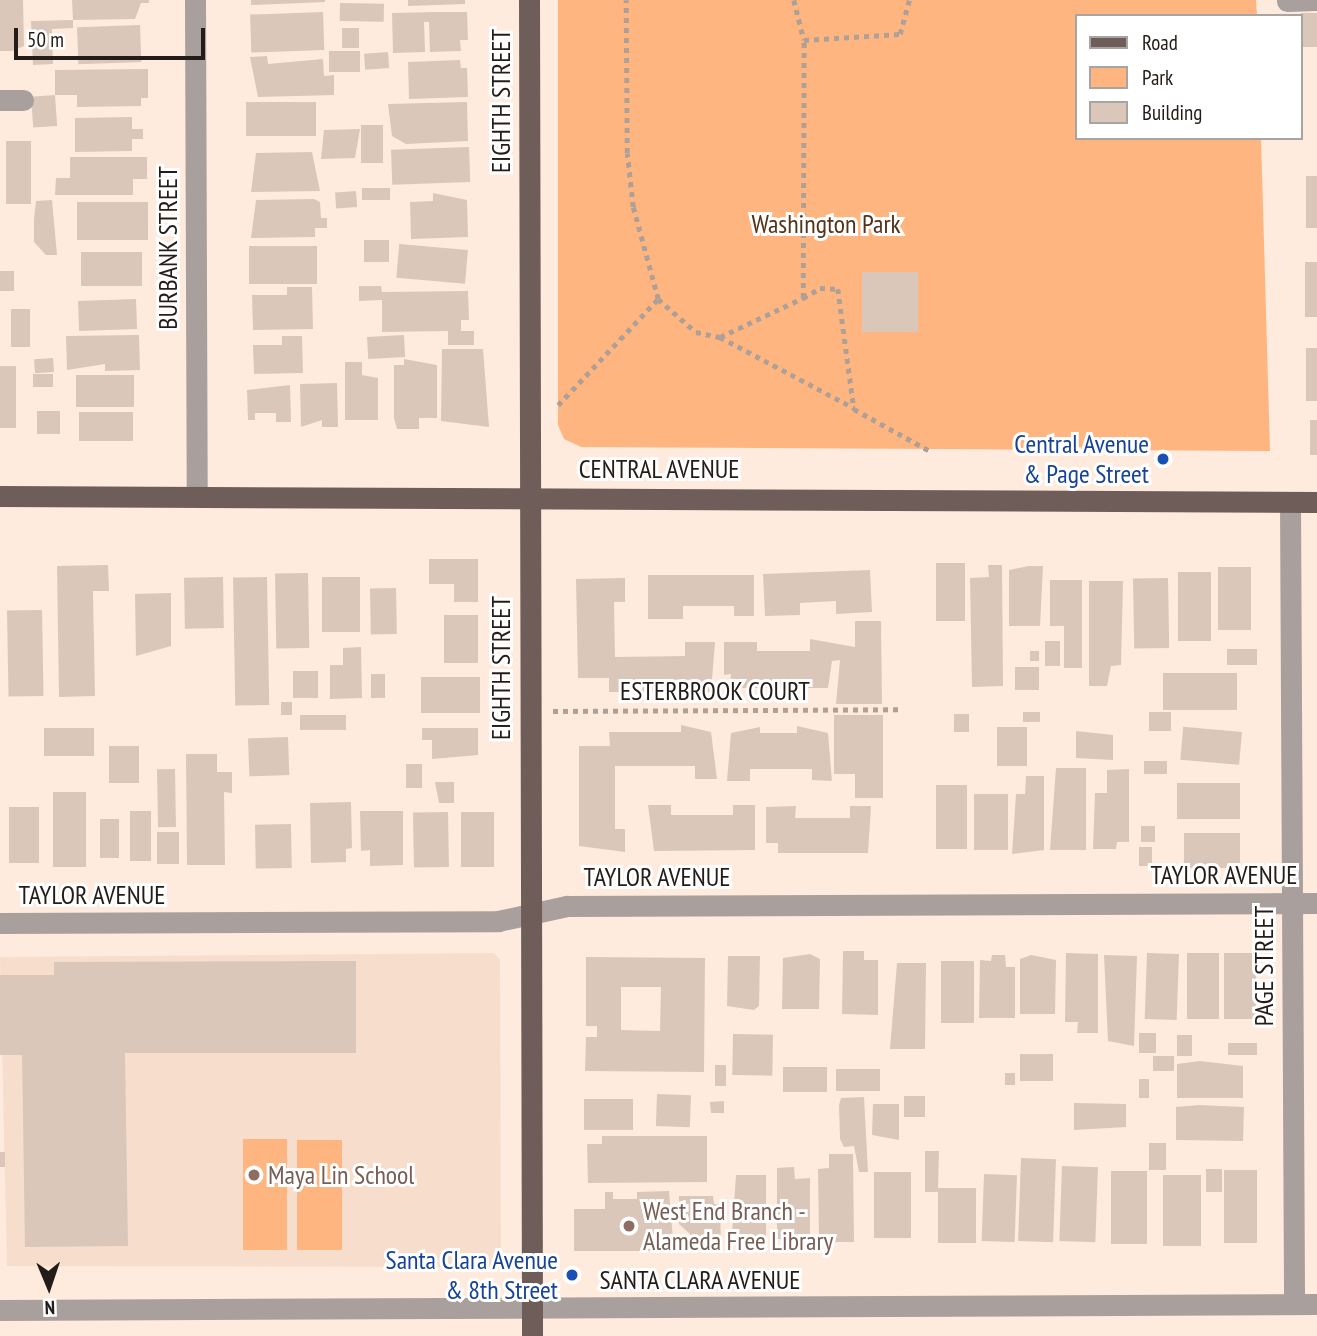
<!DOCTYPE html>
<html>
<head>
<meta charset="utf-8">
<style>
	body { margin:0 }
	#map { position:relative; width:1317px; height:1336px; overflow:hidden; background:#feebde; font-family:"PT Sans Narrow",sans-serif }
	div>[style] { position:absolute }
	.built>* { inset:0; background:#f7ddcb }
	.green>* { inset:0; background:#ffb580; transform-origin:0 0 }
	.building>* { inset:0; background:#dac7ba; transform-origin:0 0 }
	.path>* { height:4.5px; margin-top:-2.25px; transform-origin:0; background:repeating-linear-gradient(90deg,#afa097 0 5px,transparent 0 10px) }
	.minor>* { height:21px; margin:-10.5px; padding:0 10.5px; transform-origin:10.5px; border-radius:10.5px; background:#a99f9c }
	.major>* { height:21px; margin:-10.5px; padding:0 10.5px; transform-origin:10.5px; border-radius:10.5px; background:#6e5d59 }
	.dots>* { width:19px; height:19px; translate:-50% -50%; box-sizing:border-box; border:4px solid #fff; border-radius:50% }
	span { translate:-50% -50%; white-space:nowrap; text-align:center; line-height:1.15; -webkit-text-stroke:6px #fff; paint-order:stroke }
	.street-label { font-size:26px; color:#231c18 }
	.park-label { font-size:26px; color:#543319 }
	.transit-label { font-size:26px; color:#164399 }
	.right { translate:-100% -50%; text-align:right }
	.education-label { font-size:26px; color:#785e54 }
	.left { translate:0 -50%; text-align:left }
	.legend { position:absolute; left:1075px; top:14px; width:228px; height:126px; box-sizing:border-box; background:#fff; border:2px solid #a7a4a3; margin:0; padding:9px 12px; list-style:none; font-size:21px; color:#231c18 }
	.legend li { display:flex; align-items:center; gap:14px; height:35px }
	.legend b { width:35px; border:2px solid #a7a4a3 }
	.north { position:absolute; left:14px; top:1252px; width:70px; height:70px; -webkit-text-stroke:5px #fff; paint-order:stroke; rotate:178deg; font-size:19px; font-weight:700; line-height:28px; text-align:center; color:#231c18 }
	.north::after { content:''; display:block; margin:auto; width:24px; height:32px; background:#231c18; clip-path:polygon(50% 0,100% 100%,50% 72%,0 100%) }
	.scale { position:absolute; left:14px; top:28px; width:191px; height:32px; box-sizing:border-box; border:4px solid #231c18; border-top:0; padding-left:9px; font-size:21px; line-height:24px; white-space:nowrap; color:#231c18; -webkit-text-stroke:5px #fff; paint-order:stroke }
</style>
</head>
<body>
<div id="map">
	<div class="built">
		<i style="clip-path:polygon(493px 953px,500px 959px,501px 1267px,7px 1266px,0 957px)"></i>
	</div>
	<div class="green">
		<i style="clip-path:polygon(558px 0,1256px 0,1257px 16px,1077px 16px,1077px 138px,1261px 138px,1270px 451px,581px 447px,564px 439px,558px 425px)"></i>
		<i style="left:243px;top:1139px;width:44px;height:111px"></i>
		<i style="left:297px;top:1140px;width:45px;height:110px"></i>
	</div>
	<div class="building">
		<i style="clip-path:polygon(0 0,23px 0,24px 46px,12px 51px,0 51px)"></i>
		<i style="clip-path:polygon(72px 0,149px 0,149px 3px,141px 3px,135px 19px,73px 20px)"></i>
		<i style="clip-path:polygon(251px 0,325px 0,325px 2px,251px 5px)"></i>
		<i style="clip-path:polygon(408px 0,465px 0,465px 4px,408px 6px)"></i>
		<i style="left:340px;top:3px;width:44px;height:18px;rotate:1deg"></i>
		<i style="left:323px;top:12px;width:38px;height:73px;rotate:88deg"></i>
		<i style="clip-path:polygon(436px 12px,467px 12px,468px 40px,460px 40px,461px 51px,430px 52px,429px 22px,424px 22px,425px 52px,393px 53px,392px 13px)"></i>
		<i style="left:1317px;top:13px;width:34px;height:16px;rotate:90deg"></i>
		<i style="clip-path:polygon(73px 20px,73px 28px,52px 29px,53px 64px,33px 65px,31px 21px)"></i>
		<i style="left:140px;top:25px;width:37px;height:63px;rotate:88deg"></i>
		<i style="left:342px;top:28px;width:17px;height:20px"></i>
		<i style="left:360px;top:51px;width:21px;height:31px;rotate:90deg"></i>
		<i style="left:388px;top:52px;width:16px;height:24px;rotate:86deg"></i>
		<i style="clip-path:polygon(267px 56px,268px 64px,323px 59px,324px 76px,334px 75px,334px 95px,258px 97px,250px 57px)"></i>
		<i style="clip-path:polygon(460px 60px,461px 68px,467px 68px,468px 97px,409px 99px,408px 62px)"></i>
		<i style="clip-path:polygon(148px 69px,148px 98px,141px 98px,141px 106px,77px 107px,77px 95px,55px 95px,55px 70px)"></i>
		<i style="left:55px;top:95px;width:31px;height:24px;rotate:86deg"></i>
		<i style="left:246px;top:102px;width:70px;height:34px"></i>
		<i style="clip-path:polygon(467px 102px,468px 141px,406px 144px,392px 136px,388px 104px)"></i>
		<i style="clip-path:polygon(132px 117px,132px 129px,143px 129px,143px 139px,132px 139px,132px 151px,75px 152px,75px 118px)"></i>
		<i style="left:361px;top:125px;width:22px;height:38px"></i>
		<i style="clip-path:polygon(360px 129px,355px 158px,321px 159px,324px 130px)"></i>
		<i style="left:6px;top:141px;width:25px;height:63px"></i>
		<i style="left:469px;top:147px;width:35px;height:78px;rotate:88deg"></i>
		<i style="clip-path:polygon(312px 152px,320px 191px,251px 192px,256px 153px)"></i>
		<i style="clip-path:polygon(70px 157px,147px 157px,147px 179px,133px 179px,133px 195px,55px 195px,56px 178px,70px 178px)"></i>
		<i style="left:1306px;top:176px;width:11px;height:52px"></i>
		<i style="left:362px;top:188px;width:28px;height:12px"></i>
		<i style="left:356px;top:191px;width:16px;height:21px;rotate:86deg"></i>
		<i style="clip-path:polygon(433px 193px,467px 200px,468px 237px,411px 239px,410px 202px,433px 201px)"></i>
		<i style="clip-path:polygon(314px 199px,320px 202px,321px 218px,327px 218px,327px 228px,315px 228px,315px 237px,251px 238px,256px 200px)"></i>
		<i style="clip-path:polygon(52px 200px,57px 255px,46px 255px,34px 242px,34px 219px,36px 201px)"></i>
		<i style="left:148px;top:202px;width:38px;height:71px;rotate:90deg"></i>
		<i style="left:364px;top:240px;width:25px;height:22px"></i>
		<i style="left:249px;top:246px;width:68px;height:38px"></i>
		<i style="left:468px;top:250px;width:34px;height:69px;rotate:95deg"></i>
		<i style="left:142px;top:252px;width:34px;height:61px;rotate:90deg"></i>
		<i style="left:1305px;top:262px;width:12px;height:55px"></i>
		<i style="left:0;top:271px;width:14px;height:20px"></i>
		<i style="left:862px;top:272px;width:56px;height:60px"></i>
		<i style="clip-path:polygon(359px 286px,381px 286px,382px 292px,468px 291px,469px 320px,461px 320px,461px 331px,474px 331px,474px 345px,448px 345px,448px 331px,382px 332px,382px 300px,359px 301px)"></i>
		<i style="clip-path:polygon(287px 287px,312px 287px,313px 329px,253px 330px,252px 295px,287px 295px)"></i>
		<i style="left:136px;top:299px;width:30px;height:58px;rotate:88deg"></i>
		<i style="left:11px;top:309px;width:19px;height:38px"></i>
		<i style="clip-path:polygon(139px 335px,140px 370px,105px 371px,105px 364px,67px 370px,66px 336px)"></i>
		<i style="left:404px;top:335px;width:22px;height:37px;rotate:87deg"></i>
		<i style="clip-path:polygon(282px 336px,302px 336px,303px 373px,254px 374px,253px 345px,282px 345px)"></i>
		<i style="left:1306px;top:348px;width:11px;height:53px"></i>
		<i style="clip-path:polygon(442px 349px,483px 349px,489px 427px,441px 421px)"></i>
		<i style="left:53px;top:358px;width:14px;height:19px;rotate:86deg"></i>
		<i style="clip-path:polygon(404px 359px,437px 365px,437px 418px,419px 418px,419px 429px,397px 429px,394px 418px,394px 365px,404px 365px)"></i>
		<i style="clip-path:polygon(345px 362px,362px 362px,362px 375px,378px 378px,378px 420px,345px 420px)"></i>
		<i style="left:16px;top:366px;width:62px;height:16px;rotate:90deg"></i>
		<i style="left:33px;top:374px;width:20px;height:13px"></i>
		<i style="left:76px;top:375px;width:58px;height:32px"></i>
		<i style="clip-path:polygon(337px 383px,338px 427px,322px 427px,322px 420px,301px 427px,300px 384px)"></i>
		<i style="clip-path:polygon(290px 385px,291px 422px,276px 422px,276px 413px,255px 413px,255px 420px,248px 420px,247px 390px)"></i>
		<i style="left:37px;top:411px;width:23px;height:23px"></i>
		<i style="left:79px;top:412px;width:54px;height:29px"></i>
		<i style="left:1310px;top:420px;width:7px;height:35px"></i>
		<i style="clip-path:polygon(429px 559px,478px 559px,478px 602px,454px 602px,454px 584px,429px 584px)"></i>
		<i style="left:936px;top:563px;width:29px;height:58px"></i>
		<i style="clip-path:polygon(108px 565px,109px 591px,93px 591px,95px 696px,59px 697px,57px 566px)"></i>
		<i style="clip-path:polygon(988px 565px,1002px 565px,1003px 686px,972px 687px,970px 578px,989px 577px)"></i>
		<i style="clip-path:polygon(1029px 566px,1043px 566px,1040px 626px,1009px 626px,1009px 570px)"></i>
		<i style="left:1251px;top:567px;width:63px;height:33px;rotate:90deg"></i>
		<i style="clip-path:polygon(870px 570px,872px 612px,836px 614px,836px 601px,800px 603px,800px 615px,765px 616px,763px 574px)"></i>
		<i style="left:1178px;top:572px;width:33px;height:69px"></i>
		<i style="left:308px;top:573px;width:75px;height:33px;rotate:89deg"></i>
		<i style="clip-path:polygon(648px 575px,754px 575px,754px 616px,734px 616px,734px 606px,683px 606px,683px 619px,648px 619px)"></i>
		<i style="left:223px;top:577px;width:51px;height:39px;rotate:89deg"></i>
		<i style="left:267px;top:577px;width:128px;height:34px;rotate:89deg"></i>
		<i style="left:322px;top:577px;width:38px;height:55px"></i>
		<i style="clip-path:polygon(625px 578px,625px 602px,614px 602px,615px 657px,685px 656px,685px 642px,715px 642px,711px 692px,609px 692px,609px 678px,578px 678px,576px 579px)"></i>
		<i style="left:1168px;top:578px;width:70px;height:35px;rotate:89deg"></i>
		<i style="clip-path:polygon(1050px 580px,1082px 580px,1082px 668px,1064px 668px,1064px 626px,1050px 626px)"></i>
		<i style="clip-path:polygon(1089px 581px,1123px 581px,1121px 665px,1111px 666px,1107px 686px,1089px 686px)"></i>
		<i style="left:396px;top:588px;width:46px;height:26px;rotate:89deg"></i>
		<i style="clip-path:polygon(171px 593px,171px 646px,136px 656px,135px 594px)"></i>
		<i style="left:42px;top:610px;width:86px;height:35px;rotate:89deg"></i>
		<i style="left:444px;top:615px;width:34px;height:48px"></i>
		<i style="clip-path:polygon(855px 621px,881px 621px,882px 704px,836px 704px,840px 660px,832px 661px,828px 688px,730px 688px,731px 674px,724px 675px,724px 642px,757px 642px,757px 651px,810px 651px,810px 639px,855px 647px)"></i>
		<i style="left:1045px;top:641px;width:15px;height:25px"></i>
		<i style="clip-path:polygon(361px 647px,362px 698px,330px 699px,330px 665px,343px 665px,343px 648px)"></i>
		<i style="left:1227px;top:649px;width:30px;height:16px"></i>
		<i style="left:1030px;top:651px;width:9px;height:10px"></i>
		<i style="left:1015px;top:667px;width:24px;height:23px"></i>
		<i style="left:293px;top:671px;width:25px;height:27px"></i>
		<i style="left:1163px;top:673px;width:74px;height:37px"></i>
		<i style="left:371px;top:674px;width:14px;height:24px"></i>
		<i style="left:421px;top:677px;width:59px;height:36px"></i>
		<i style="left:281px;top:702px;width:11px;height:13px"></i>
		<i style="left:1023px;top:712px;width:17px;height:10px"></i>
		<i style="left:1149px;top:712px;width:22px;height:19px"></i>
		<i style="left:954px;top:714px;width:15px;height:18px"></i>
		<i style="left:346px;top:715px;width:15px;height:46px;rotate:90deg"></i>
		<i style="clip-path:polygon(834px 715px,883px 715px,883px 798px,855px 798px,855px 774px,834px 774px)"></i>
		<i style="clip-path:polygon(681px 725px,711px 732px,717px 779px,695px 779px,695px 766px,615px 766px,615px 829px,625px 829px,625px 852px,579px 846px,579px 746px,610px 746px,609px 732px,681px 732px)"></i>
		<i style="clip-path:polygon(797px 726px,828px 733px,832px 781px,812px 780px,812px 769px,750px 769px,750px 781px,727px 781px,731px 733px,760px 727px,760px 733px,797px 733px)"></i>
		<i style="left:997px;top:727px;width:30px;height:39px"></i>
		<i style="left:94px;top:728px;width:28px;height:50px;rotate:90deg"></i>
		<i style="clip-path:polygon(422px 728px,478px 728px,478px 755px,432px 759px,432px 740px,422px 740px)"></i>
		<i style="clip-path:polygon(1076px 731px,1113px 735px,1113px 760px,1076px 758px)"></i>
		<i style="left:1242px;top:732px;width:33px;height:59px;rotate:95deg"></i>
		<i style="left:288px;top:737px;width:38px;height:40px;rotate:88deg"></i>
		<i style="left:109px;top:746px;width:30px;height:37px"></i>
		<i style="clip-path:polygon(186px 754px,217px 754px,217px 772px,232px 772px,232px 793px,224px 792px,225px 865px,187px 865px)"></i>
		<i style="left:1144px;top:761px;width:23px;height:13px"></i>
		<i style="left:406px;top:764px;width:16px;height:24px"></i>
		<i style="clip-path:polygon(1056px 768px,1086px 768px,1086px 850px,1050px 850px)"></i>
		<i style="left:175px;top:769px;width:58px;height:18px;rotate:89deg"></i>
		<i style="clip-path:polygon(1129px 769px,1129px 842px,1117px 842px,1116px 849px,1093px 849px,1095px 793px,1107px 793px,1107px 770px)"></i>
		<i style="clip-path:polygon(1026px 776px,1044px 776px,1044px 850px,1012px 854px,1016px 794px,1025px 794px)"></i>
		<i style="clip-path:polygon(435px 782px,454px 782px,454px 803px,439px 803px)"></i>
		<i style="left:1177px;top:783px;width:63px;height:36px"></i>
		<i style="left:936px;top:785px;width:31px;height:64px"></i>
		<i style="left:53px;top:792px;width:33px;height:75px"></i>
		<i style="left:974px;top:794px;width:34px;height:56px"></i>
		<i style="clip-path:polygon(351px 802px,352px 848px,346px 849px,346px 862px,311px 863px,310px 803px)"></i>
		<i style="clip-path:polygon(648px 805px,671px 805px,671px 815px,733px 815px,733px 805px,755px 805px,755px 850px,654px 851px)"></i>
		<i style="clip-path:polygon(796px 806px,795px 818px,850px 818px,850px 806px,871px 806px,868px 853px,778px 853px,778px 843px,766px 843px,766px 807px)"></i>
		<i style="left:9px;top:807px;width:30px;height:56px"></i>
		<i style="left:130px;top:811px;width:21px;height:50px"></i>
		<i style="clip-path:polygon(360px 811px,403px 811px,403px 865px,370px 866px,370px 850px,361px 851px)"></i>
		<i style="left:448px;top:812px;width:55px;height:35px;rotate:89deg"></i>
		<i style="left:461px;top:812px;width:33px;height:55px"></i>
		<i style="left:100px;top:819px;width:19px;height:39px"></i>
		<i style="left:291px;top:824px;width:44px;height:36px;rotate:89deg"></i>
		<i style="left:1141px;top:826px;width:14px;height:16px"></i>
		<i style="left:157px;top:832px;width:22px;height:32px"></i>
		<i style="left:1240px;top:833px;width:35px;height:56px;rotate:90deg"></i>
		<i style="left:1139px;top:847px;width:13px;height:19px"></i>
		<i style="clip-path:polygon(843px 951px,864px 951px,864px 960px,878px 960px,878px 1015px,842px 1014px)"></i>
		<i style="clip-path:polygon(1066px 953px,1098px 954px,1098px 1033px,1077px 1033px,1078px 1022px,1065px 1022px)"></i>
		<i style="left:1147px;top:953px;width:32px;height:66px;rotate:2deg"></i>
		<i style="left:1187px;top:953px;width:32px;height:66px"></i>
		<i style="left:1224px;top:953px;width:32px;height:66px"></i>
		<i style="clip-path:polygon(810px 954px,820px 959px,819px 1009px,782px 1009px,783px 958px)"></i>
		<i style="clip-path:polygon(992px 955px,1005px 955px,1006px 967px,1015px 967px,1015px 1018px,979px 1018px,980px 960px,991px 961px)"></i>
		<i style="clip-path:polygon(1031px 955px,1056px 960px,1055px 1014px,1020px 1014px,1020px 959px)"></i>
		<i style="clip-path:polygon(1104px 955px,1137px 956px,1134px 1046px,1108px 1041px)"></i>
		<i style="clip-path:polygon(728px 956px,760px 956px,759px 1006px,754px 1010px,727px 1006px)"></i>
		<i style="clip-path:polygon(evenodd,586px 957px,705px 958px,704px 1072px,585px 1071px,586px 1037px,597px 1037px,597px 1026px,586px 1026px,586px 957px,621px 987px,661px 987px,660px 1031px,621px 1030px,621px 987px)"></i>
		<i style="clip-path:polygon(356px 961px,356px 1053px,125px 1053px,128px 1246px,25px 1247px,22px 1055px,0 1055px,0 975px,54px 975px,54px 962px)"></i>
		<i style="left:941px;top:961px;width:33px;height:62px"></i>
		<i style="clip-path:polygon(897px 963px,926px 963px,925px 1049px,890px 1049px)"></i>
		<i style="left:1139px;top:1033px;width:17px;height:20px"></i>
		<i style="left:733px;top:1034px;width:40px;height:41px;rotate:1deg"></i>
		<i style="left:1177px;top:1035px;width:15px;height:21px"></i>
		<i style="left:1228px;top:1043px;width:29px;height:12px"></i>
		<i style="left:1020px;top:1054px;width:33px;height:27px"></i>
		<i style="left:1153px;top:1056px;width:21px;height:15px"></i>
		<i style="clip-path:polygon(1200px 1061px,1243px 1066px,1243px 1098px,1177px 1098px,1177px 1064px)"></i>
		<i style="left:715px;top:1065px;width:11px;height:21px"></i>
		<i style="left:783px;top:1067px;width:44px;height:25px"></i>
		<i style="left:836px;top:1069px;width:44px;height:22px"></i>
		<i style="left:1005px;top:1073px;width:10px;height:12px"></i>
		<i style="left:1139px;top:1079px;width:10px;height:19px"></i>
		<i style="left:657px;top:1094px;width:34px;height:32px;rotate:2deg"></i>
		<i style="left:904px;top:1096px;width:21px;height:21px"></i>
		<i style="clip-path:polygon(864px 1097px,868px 1172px,859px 1172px,854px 1146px,844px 1147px,840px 1139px,839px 1105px,841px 1098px)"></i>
		<i style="left:584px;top:1099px;width:49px;height:31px"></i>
		<i style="clip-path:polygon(724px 1101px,724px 1113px,711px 1113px,710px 1102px)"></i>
		<i style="clip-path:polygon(1074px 1103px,1126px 1104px,1126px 1127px,1074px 1130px)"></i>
		<i style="clip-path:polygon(873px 1104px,899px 1104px,899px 1140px,872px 1135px)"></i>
		<i style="clip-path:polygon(1199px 1105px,1244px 1107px,1243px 1141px,1176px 1140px,1176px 1107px)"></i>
		<i style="clip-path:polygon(602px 1136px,707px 1136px,707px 1182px,588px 1183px,587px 1144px,602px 1144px)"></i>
		<i style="left:1149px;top:1143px;width:17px;height:27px"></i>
		<i style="clip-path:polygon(925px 1151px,939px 1151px,938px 1188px,976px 1188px,976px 1243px,938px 1243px,938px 1192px,925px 1192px)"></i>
		<i style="left:0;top:1152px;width:5px;height:15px"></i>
		<i style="clip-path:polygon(829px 1154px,853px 1154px,854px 1242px,819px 1242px,818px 1169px,829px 1168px)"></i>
		<i style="left:1021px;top:1158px;width:35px;height:83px;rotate:2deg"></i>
		<i style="left:1062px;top:1166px;width:36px;height:75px;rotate:2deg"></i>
		<i style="clip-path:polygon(794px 1167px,795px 1179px,810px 1178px,810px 1239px,777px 1239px,777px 1168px)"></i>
		<i style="left:1206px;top:1169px;width:16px;height:23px"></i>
		<i style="left:1224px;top:1170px;width:33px;height:73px"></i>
		<i style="left:1111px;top:1171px;width:36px;height:73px"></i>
		<i style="left:874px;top:1172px;width:37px;height:66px"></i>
		<i style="left:984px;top:1174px;width:33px;height:67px;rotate:2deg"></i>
		<i style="clip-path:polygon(736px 1175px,766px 1175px,766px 1242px,732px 1234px)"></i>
		<i style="left:1163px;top:1175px;width:38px;height:71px"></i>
		<i style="clip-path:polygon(669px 1191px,674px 1251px,574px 1251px,574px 1209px,605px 1209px,605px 1192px,613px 1192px,613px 1199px,637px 1199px,637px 1192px)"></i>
		<i style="clip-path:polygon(679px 1196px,713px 1196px,714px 1204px,720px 1204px,721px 1247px,690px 1247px,690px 1234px,679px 1224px)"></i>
	</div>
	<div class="path">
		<i style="left:794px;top:0;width:41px;rotate:76deg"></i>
		<i style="left:804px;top:40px;width:96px;rotate:-3.6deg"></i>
		<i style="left:900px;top:34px;width:35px;rotate:-75deg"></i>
		<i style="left:803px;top:298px;width:20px;rotate:-30deg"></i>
		<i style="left:820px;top:288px;width:18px;rotate:3deg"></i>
		<i style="left:838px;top:289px;width:121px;rotate:82.4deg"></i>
		<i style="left:854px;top:409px;width:89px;rotate:28.9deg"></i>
		<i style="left:658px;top:299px;width:50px;rotate:41deg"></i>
		<i style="left:696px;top:332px;width:25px;rotate:12deg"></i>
		<i style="left:720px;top:337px;width:152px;rotate:27.9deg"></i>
		<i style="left:720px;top:337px;width:92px;rotate:-25.2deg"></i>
		<i style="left:803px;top:298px;width:258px;rotate:-89.8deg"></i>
		<i style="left:558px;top:405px;width:146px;rotate:-46.7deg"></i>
		<i style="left:658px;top:299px;width:95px;rotate:-105.2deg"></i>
		<i style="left:633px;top:207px;width:54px;rotate:-96.3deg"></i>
		<i style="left:627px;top:153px;width:153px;rotate:-90.4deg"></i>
		<i style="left:553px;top:711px;width:349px;rotate:-0.3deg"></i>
	</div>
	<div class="minor">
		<i style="left:195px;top:0;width:496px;rotate:89.8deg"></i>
		<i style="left:1287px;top:1px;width:30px;rotate:-2deg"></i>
		<i style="left:0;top:100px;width:23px"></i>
		<i style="left:1290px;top:502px;width:802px;rotate:89.71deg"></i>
		<i style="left:0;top:923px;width:498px;rotate:-0.2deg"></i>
		<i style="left:498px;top:921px;width:71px;rotate:-12.3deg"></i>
		<i style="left:567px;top:906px;width:750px;rotate:-0.23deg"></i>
		<i style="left:0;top:1310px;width:1317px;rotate:-0.26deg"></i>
	</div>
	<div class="major">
		<i style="left:529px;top:0;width:1336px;rotate:89.87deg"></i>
		<i style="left:0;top:496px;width:1317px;rotate:0.26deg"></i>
	</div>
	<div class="dots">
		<i style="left:1163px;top:459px;background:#1a4fb4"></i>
		<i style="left:254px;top:1175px;background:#8d6e63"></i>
		<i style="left:629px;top:1226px;background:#8d6e63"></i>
		<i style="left:572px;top:1275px;background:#1a4fb4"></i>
	</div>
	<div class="street-label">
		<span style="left:501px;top:101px;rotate:-90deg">EIGHTH STREET</span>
		<span style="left:168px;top:248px;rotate:-90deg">BURBANK STREET</span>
		<span style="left:659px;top:469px">CENTRAL AVENUE</span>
		<span style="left:501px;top:668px;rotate:-90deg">EIGHTH STREET</span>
		<span style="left:715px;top:691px">ESTERBROOK COURT</span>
		<span style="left:1224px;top:875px">TAYLOR AVENUE</span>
		<span style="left:657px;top:877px">TAYLOR AVENUE</span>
		<span style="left:92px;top:895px">TAYLOR AVENUE</span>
		<span style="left:1264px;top:966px;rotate:-90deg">PAGE STREET</span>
		<span style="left:700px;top:1280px">SANTA CLARA AVENUE</span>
	</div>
	<div class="park-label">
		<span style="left:826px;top:224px">Washington Park</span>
	</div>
	<div class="transit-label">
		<span class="right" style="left:1149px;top:459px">Central Avenue<br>&amp; Page Street</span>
		<span class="right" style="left:558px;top:1275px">Santa Clara Avenue<br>&amp; 8th Street</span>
	</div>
	<div class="education-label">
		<span class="left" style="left:268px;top:1175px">Maya Lin School</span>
		<span class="left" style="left:643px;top:1226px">West End Branch -<br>Alameda Free Library</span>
	</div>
	<ul class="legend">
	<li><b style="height:9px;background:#6e5d59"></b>Road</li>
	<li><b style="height:19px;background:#ffb580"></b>Park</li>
	<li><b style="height:19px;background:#dac7ba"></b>Building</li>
	</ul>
	<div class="north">N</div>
	<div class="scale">50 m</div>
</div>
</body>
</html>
